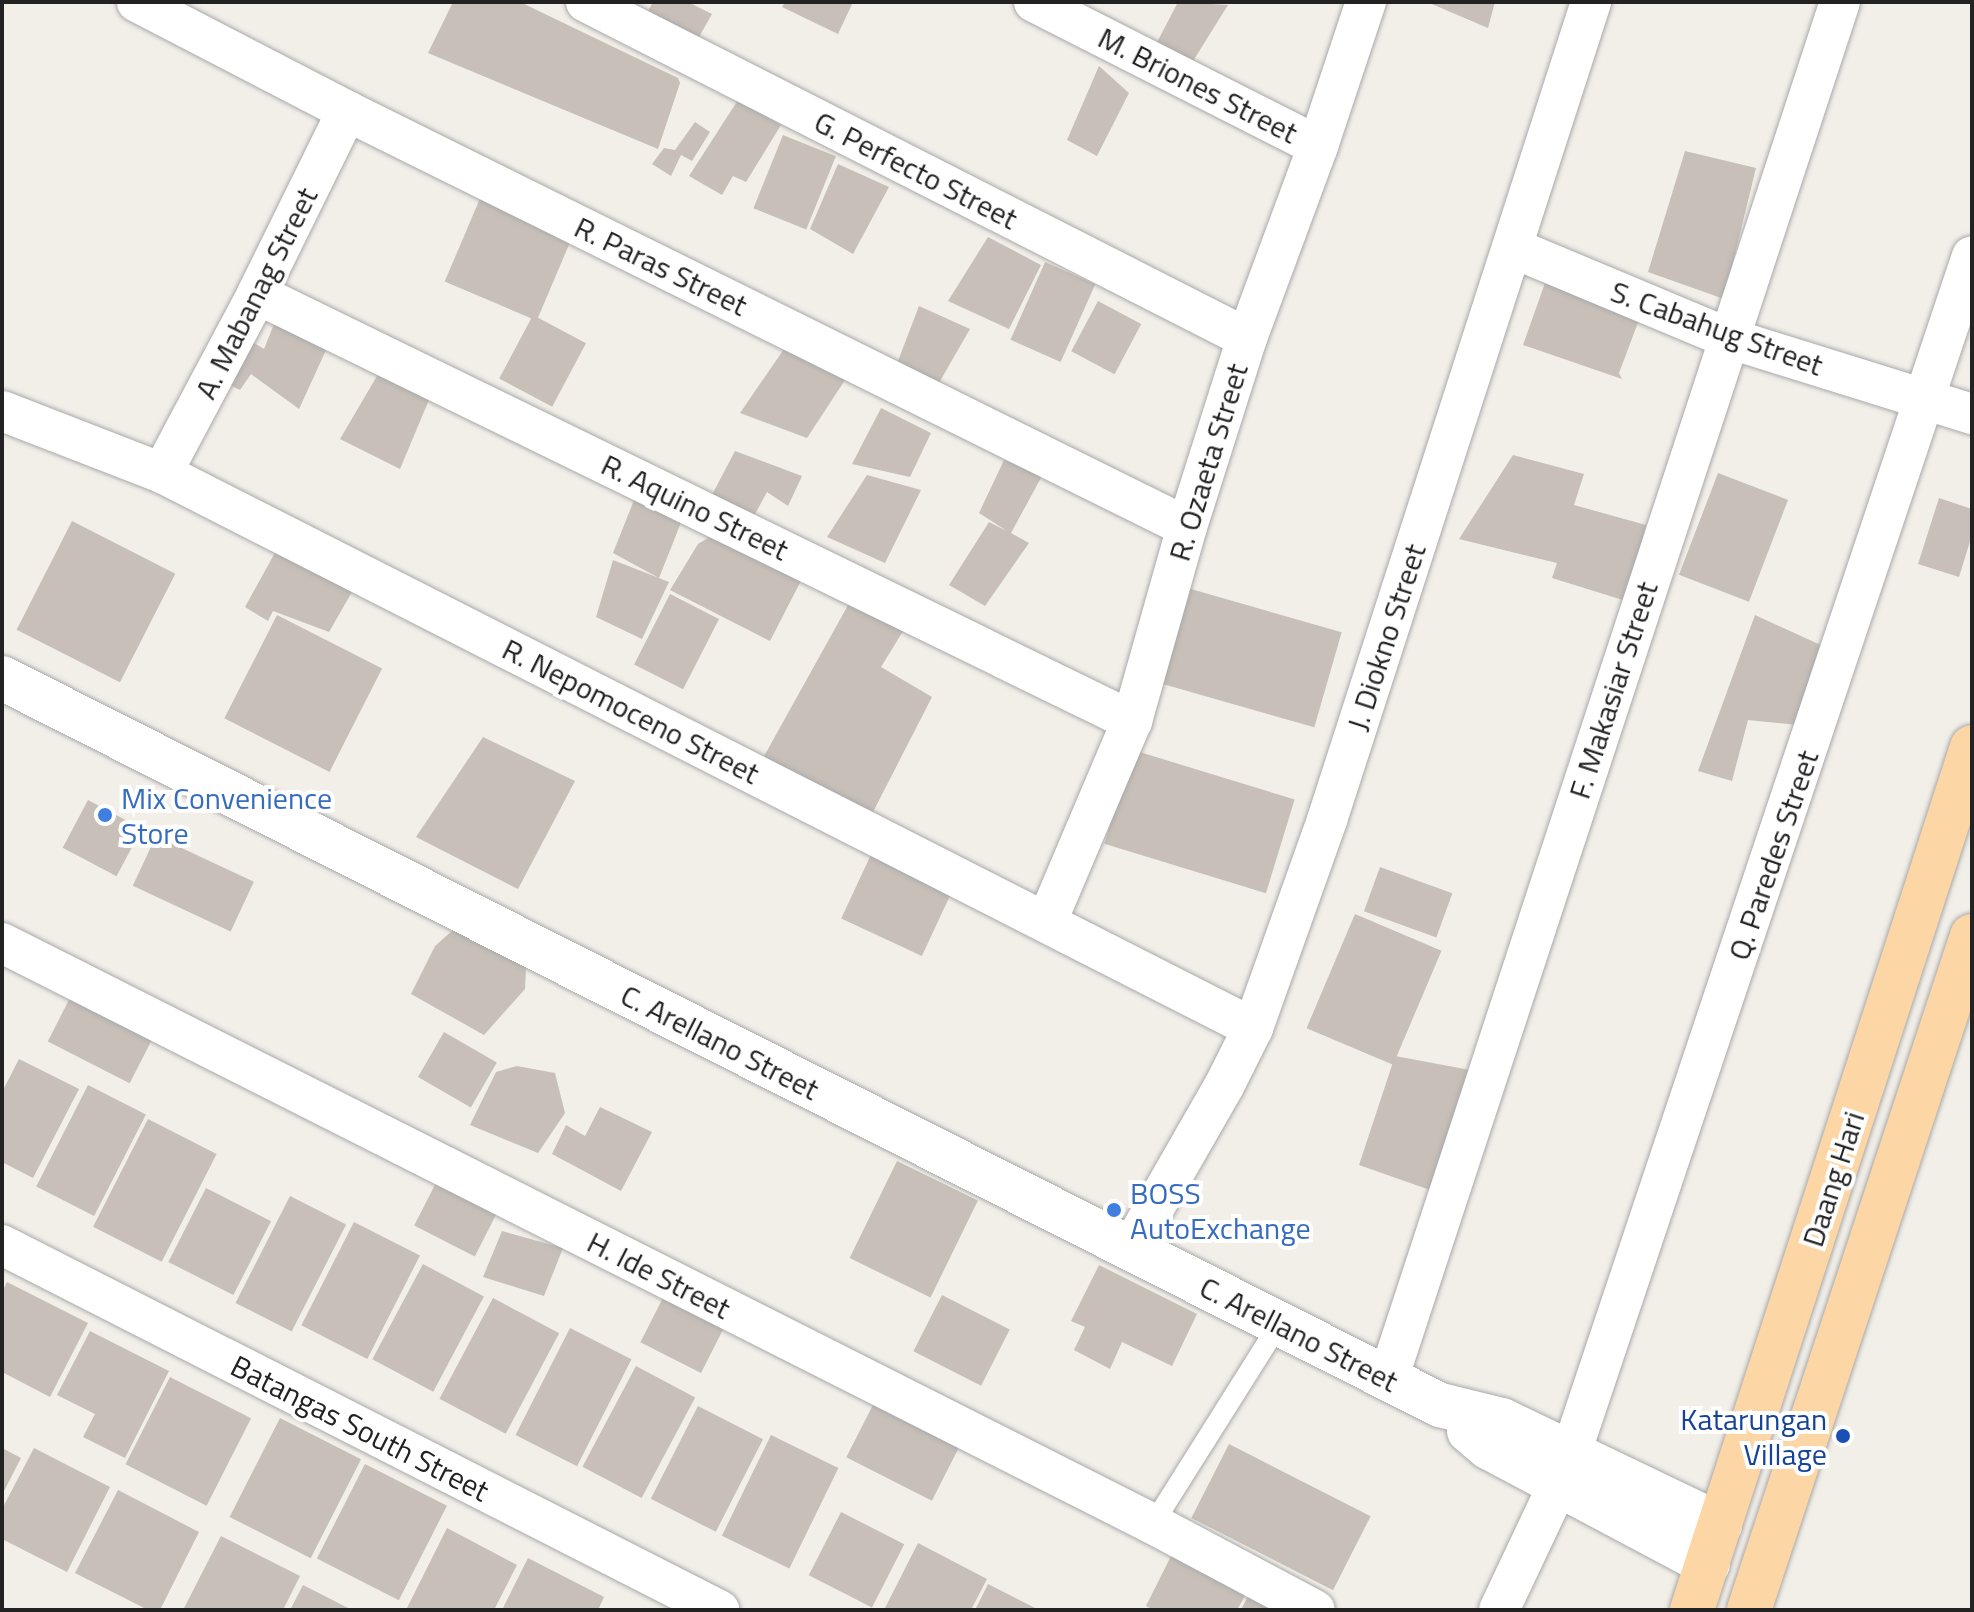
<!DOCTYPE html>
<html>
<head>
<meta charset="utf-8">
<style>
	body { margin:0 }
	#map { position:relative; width:1974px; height:1612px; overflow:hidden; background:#f2efe9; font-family:"Titillium Web",sans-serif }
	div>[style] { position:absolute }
	.building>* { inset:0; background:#c7bfb8; transform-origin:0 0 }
	.roads { filter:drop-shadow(0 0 2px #a9a9a9) drop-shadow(0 0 2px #a9a9a9) }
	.service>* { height:20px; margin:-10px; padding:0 10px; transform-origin:10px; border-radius:10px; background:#fff }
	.minor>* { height:40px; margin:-20px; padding:0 20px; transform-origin:20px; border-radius:20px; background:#fff }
	.tertiary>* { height:44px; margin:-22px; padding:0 22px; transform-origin:22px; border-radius:22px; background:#fff }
	.primary>* { height:44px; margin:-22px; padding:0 22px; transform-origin:22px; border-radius:22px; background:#fcd6a4 }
	.dots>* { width:22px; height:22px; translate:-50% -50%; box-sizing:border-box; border:4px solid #fff; border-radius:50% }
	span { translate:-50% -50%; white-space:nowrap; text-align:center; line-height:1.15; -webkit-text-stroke:8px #fff; paint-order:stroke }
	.street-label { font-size:30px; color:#222 }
	.shop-label { font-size:30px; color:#366cbe }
	.left { translate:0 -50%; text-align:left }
	.transit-label { font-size:30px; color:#164399 }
	.right { translate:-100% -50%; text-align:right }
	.frame { position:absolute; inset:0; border:4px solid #222; pointer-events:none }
</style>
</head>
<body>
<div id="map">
	<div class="building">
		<i style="clip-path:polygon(453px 2px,520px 2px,678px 78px,680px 83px,658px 149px,428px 53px)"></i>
		<i style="clip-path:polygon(653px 2px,688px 2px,712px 14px,699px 37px,648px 11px)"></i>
		<i style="clip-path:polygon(785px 2px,853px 2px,838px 34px,782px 7px)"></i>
		<i style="clip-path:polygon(1178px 2px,1228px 5px,1188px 69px,1153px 50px)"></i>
		<i style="clip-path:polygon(1427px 2px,1495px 2px,1488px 28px)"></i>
		<i style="clip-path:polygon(1099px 66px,1129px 93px,1097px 156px,1067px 140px)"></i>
		<i style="clip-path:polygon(738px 100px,781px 125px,746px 182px,733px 176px,722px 195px,689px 176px)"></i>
		<i style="clip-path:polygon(695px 122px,710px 132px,692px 161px,681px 155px,671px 176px,652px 164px,664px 148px,675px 150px)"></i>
		<i style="left:783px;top:135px;width:57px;height:79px;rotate:22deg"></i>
		<i style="clip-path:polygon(1685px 151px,1756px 168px,1724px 299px,1648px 272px)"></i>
		<i style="clip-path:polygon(838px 164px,889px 187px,853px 254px,810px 229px)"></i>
		<i style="left:481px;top:196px;width:100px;height:93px;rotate:23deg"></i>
		<i style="clip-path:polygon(988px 237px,1041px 265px,1009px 329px,948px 301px)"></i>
		<i style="left:1045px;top:262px;width:55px;height:85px;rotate:24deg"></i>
		<i style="clip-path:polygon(1546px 280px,1639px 320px,1619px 373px,1622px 379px,1523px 345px)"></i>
		<i style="left:1098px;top:301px;width:49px;height:57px;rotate:28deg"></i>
		<i style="clip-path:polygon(919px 306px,970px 329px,932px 395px,893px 374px)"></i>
		<i style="clip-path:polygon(280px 309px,333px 335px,299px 409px,251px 374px,240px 390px,223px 382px,244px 337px,264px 349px)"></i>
		<i style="left:533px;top:315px;width:60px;height:72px;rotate:28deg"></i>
		<i style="clip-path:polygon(784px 349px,847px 377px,807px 438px,740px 413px)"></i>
		<i style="clip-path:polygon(384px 364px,434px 388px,400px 469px,340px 439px)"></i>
		<i style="clip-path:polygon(881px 408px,931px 433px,910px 477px,852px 464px)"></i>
		<i style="clip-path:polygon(735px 451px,802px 476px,788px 506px,767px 492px,748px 527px,705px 508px)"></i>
		<i style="clip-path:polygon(1513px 455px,1584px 474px,1574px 505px,1646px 525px,1626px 601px,1552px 578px,1557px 563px,1459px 539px)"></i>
		<i style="clip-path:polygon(1004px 460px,1042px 476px,1011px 533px,1029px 543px,985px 606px,949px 585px,989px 522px,1007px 531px,979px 513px)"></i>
		<i style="left:1718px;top:473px;width:75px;height:109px;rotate:21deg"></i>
		<i style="clip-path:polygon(867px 475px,921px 490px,885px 563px,827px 537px)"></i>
		<i style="clip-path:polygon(636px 495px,684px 515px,659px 578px,669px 582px,642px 639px,596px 617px,613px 560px,659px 578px,613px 553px)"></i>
		<i style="clip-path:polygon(1939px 498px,1972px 509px,1972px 535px,1959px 577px,1918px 564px)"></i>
		<i style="left:72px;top:521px;width:116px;height:122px;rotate:27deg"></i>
		<i style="clip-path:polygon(718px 532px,805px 573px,770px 641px,670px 590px,698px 544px)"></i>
		<i style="clip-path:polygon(277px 549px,356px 585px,329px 632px,273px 611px,268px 621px,245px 607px)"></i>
		<i style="left:1184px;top:587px;width:164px;height:99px;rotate:16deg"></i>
		<i style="left:670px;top:594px;width:55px;height:79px;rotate:27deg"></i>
		<i style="clip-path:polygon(852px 598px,905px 628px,881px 667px,932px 697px,873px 812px,763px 758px)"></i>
		<i style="left:277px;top:615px;width:118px;height:116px;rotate:27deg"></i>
		<i style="clip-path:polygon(1755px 615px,1836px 652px,1799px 725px,1748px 720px,1732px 781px,1698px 771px)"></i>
		<i style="clip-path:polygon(483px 737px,575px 781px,518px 889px,416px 837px)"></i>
		<i style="left:1133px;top:750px;width:169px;height:98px;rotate:17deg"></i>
		<i style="left:88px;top:800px;width:61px;height:54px;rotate:28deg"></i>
		<i style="left:156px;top:836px;width:108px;height:55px;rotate:25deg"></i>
		<i style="left:875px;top:846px;width:89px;height:80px;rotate:25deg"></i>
		<i style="left:1380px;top:867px;width:77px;height:47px;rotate:20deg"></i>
		<i style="left:1355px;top:914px;width:94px;height:124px;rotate:23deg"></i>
		<i style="clip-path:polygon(461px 923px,503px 956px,526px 967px,525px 989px,484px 1035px,411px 994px,435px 946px)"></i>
		<i style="left:75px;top:988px;width:92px;height:60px;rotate:27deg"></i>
		<i style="left:444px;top:1032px;width:61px;height:52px;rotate:30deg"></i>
		<i style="clip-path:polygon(1395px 1056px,1481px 1072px,1433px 1191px,1359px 1165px)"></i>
		<i style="clip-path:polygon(19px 1059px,79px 1089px,33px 1178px,2px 1162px,2px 1092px)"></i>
		<i style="clip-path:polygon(517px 1066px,555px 1073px,565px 1113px,538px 1153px,470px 1125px,496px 1072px)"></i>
		<i style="left:88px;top:1085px;width:65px;height:114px;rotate:27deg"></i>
		<i style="clip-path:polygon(600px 1107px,652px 1132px,621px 1191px,552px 1154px,566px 1125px,585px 1136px)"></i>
		<i style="left:148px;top:1119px;width:77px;height:121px;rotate:27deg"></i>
		<i style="left:897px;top:1161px;width:90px;height:108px;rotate:26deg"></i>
		<i style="left:441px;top:1173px;width:68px;height:59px;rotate:27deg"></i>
		<i style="left:206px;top:1188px;width:73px;height:83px;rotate:27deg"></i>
		<i style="left:290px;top:1196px;width:63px;height:120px;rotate:27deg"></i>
		<i style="left:354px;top:1222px;width:74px;height:116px;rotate:27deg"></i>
		<i style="clip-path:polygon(502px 1231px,563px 1248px,544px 1296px,483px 1277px)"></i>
		<i style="left:423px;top:1264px;width:69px;height:108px;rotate:28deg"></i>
		<i style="clip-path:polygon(1099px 1265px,1197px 1314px,1172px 1366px,1122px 1342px,1110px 1369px,1074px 1350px,1085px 1327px,1071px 1321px)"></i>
		<i style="clip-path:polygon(7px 1282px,88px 1323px,50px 1397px,2px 1372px,2px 1292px)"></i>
		<i style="left:669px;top:1286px;width:68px;height:63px;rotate:27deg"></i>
		<i style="left:942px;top:1295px;width:76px;height:63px;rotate:27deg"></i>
		<i style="left:493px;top:1298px;width:75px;height:114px;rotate:28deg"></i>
		<i style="left:570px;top:1328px;width:69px;height:120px;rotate:27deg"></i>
		<i style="clip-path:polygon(90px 1331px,169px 1371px,125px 1458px,83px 1437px,95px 1414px,57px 1395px)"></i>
		<i style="left:636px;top:1366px;width:67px;height:114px;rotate:28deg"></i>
		<i style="left:170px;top:1377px;width:91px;height:98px;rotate:27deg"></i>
		<i style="left:879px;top:1393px;width:96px;height:72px;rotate:27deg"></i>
		<i style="left:698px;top:1406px;width:73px;height:104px;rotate:27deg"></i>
		<i style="left:280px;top:1418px;width:91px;height:111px;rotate:27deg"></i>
		<i style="left:771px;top:1435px;width:75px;height:112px;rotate:26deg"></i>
		<i style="left:1229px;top:1444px;width:159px;height:83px;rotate:27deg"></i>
		<i style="clip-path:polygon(2px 1448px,21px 1458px,2px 1495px)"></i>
		<i style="clip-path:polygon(34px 1448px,110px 1487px,67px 1572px,2px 1539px,2px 1509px)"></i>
		<i style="left:365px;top:1464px;width:92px;height:106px;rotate:27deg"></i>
		<i style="clip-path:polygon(118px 1490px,199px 1532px,160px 1610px,148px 1610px,75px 1573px)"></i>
		<i style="left:841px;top:1512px;width:71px;height:71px;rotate:27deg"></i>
		<i style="clip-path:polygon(447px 1528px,517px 1565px,494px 1610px,406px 1610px)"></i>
		<i style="clip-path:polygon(221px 1536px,300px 1576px,283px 1610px,183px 1610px)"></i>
		<i style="clip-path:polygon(918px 1543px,987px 1579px,971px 1610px,884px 1610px)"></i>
		<i style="clip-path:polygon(1177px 1544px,1252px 1583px,1237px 1610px,1154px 1610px,1146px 1606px)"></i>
		<i style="clip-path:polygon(528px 1558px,604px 1597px,598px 1610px,502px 1610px)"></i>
		<i style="clip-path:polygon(988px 1584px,1039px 1610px,975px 1610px)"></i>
		<i style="clip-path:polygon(303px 1585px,352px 1610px,290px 1610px)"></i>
		<i style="clip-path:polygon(1248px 1596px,1276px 1610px,1241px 1610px)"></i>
	</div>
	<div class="roads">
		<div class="service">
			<i style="left:1153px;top:1524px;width:236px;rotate:-57.8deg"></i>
		</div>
		<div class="minor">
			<i style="left:137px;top:2px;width:237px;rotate:27.4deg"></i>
			<i style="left:347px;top:111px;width:937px;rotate:26.35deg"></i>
			<i style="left:586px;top:2px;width:741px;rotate:26.95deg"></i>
			<i style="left:1034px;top:2px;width:318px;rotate:26.9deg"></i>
			<i style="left:1513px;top:248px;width:233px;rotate:22.7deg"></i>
			<i style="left:1728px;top:338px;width:256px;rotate:17.3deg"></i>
			<i style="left:257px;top:294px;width:974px;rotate:26.01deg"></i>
			<i style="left:2px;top:411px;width:172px;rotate:21.2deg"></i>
			<i style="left:162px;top:473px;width:1224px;rotate:26.96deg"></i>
			<i style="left:162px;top:473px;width:203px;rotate:-62deg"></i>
			<i style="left:257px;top:294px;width:204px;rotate:-63.8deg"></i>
			<i style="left:1047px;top:921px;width:217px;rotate:-67deg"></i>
			<i style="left:1132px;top:721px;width:202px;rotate:-74.2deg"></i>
			<i style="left:1187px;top:527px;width:198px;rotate:-72.4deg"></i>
			<i style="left:1247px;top:338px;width:205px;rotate:-69.7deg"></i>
			<i style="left:1318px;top:146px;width:152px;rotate:-71.6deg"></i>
			<i style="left:2px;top:943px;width:1289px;rotate:26.78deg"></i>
			<i style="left:1153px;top:1524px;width:183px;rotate:28deg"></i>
			<i style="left:2px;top:1245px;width:805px;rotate:26.98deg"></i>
			<i style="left:1130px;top:1250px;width:189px;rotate:-60.2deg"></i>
			<i style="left:1224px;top:1086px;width:65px;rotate:-63.4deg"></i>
			<i style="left:1253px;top:1028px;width:221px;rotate:-70.4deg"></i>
			<i style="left:1327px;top:820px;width:860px;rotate:-72.11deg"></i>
			<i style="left:1388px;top:1379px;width:1449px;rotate:-71.83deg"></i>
			<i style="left:1571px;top:1453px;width:1262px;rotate:-71.48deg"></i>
			<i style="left:1499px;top:1610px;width:140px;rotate:-64.7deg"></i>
		</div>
		<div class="tertiary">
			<i style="left:2px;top:678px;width:1611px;rotate:26.82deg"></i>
			<i style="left:1440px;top:1405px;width:64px;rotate:13.6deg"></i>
			<i style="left:1502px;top:1420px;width:242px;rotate:25.7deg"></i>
			<i style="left:1469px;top:1431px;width:25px;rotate:40deg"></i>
			<i style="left:1488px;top:1447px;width:249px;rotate:28deg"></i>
		</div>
		<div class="primary">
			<i style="left:1692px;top:1610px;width:907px;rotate:-72.02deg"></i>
			<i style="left:1749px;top:1610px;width:710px;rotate:-71.69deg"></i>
		</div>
	</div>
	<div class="dots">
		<i style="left:105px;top:815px;background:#3f7fe0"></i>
		<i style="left:1114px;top:1210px;background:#3f7fe0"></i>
		<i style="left:1843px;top:1436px;background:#1a4fb4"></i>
	</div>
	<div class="street-label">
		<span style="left:1198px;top:85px;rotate:27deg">M. Briones Street</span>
		<span style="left:916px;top:170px;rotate:27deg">G. Perfecto Street</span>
		<span style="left:661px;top:266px;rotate:26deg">R. Paras Street</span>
		<span style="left:256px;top:293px;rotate:-63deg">A. Mabanag Street</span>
		<span style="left:1717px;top:328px;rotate:20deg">S. Cabahug Street</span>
		<span style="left:1208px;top:462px;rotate:-73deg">R. Ozaeta Street</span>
		<span style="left:695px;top:507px;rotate:26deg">R. Aquino Street</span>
		<span style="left:1386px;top:637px;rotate:-72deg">J. Diokno Street</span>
		<span style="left:1613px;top:690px;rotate:-72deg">F. Makasiar Street</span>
		<span style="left:631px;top:711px;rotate:27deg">R. Nepomoceno Street</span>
		<span style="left:1773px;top:855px;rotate:-71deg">Q. Paredes Street</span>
		<span style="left:720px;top:1042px;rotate:27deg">C. Arellano Street</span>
		<span style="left:1833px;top:1179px;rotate:-72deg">Daang Hari</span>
		<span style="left:659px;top:1275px;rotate:27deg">H. Ide Street</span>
		<span style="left:1299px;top:1334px;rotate:27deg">C. Arellano Street</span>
		<span style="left:360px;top:1428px;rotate:27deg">Batangas South Street</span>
	</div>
	<div class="shop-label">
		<span class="left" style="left:121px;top:815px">Mix Convenience<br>Store</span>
		<span class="left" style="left:1130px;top:1210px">BOSS<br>AutoExchange</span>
	</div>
	<div class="transit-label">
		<span class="right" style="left:1827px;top:1436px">Katarungan<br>Village</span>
	</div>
	<div class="frame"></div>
</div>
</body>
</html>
